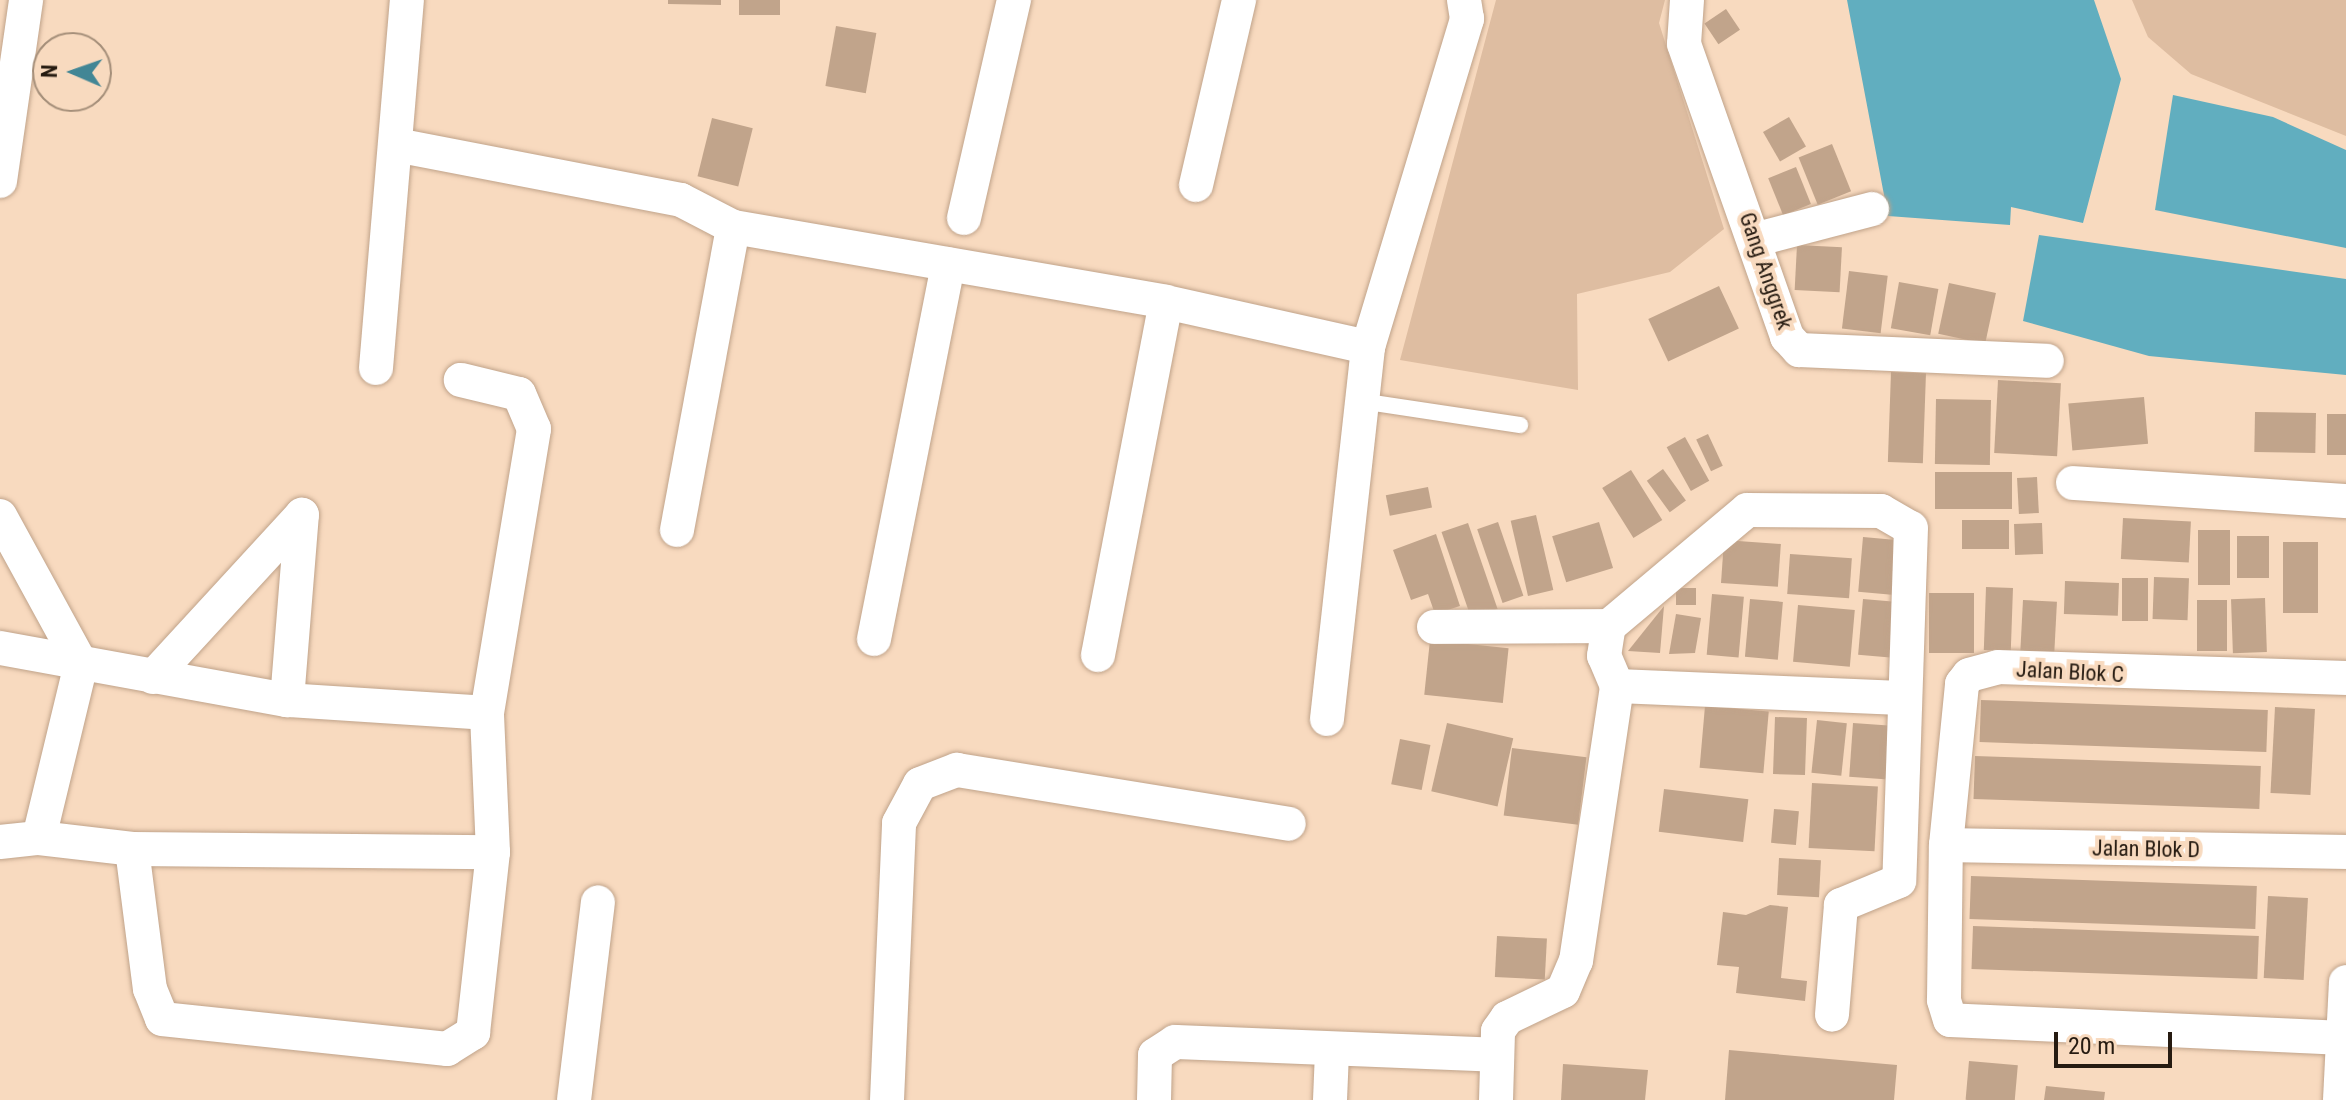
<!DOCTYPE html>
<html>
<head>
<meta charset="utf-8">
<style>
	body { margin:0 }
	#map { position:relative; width:2346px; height:1100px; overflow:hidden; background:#f8dabf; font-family:"Roboto Condensed",sans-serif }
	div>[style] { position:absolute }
	.green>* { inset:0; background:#debda1 }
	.water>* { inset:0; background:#61aebf }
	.building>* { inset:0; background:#c1a48b; transform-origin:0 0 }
	.roads { filter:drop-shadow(0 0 2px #c0a38a) drop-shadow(0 0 2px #c0a38a) }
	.service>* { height:16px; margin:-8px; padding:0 8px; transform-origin:8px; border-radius:8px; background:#fff }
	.minor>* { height:34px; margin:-17px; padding:0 17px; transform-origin:17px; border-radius:17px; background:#fff }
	span { translate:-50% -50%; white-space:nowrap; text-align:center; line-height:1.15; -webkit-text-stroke:8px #f8dabf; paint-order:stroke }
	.street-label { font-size:22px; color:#261b11 }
	.north { position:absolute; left:32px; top:32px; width:80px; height:80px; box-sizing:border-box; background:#f8dabf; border:2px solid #a48e79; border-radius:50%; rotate:272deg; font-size:22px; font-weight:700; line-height:32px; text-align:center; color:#261b11 }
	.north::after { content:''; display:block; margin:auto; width:28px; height:36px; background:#428695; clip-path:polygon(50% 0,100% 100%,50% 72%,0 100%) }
	.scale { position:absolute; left:2054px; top:1032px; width:118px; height:36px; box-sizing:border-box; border:4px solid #261b11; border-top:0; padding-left:10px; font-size:24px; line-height:28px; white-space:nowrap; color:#261b11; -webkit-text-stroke:6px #f8dabf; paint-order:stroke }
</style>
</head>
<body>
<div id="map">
	<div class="green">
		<i style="clip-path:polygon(1496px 0,1665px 0,1659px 23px,1724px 229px,1670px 272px,1577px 294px,1578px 390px,1400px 360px)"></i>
		<i style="clip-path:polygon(2132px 0,2346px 0,2346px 136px,2191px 74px,2148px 37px)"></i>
	</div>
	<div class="water">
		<i style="clip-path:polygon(1847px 0,2094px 0,2121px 79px,2083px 223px,2011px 207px,2010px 225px,1888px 216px)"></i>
		<i style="clip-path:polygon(2173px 95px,2273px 117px,2346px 150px,2346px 248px,2155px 210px)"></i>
		<i style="clip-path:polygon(2039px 235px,2346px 279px,2346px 375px,2149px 356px,2023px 321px)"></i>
	</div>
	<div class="building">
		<i style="clip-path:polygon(668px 0,721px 0,721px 5px,668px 4px)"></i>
		<i style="left:739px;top:0;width:41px;height:15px"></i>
		<i style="left:1726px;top:9px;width:25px;height:26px;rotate:56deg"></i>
		<i style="left:836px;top:26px;width:41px;height:61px;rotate:10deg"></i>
		<i style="left:1789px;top:117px;width:34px;height:30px;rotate:60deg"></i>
		<i style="left:712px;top:118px;width:42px;height:60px;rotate:14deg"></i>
		<i style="left:1832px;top:144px;width:51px;height:36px;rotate:68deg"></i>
		<i style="left:1796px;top:167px;width:40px;height:30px;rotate:68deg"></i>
		<i style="left:1797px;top:245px;width:45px;height:45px;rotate:3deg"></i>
		<i style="left:1849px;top:271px;width:39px;height:58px;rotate:7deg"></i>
		<i style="left:1899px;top:282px;width:40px;height:47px;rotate:10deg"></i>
		<i style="left:1949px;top:283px;width:48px;height:52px;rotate:12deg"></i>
		<i style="left:1719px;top:286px;width:47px;height:78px;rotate:65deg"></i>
		<i style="left:1891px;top:372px;width:35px;height:90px;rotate:2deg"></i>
		<i style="left:1998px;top:380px;width:63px;height:73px;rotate:3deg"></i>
		<i style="left:2144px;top:397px;width:47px;height:76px;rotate:85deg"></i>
		<i style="left:1936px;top:399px;width:55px;height:65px;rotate:1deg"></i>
		<i style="left:2255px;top:412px;width:61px;height:40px;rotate:1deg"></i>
		<i style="left:2327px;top:414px;width:19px;height:41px"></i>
		<i style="left:1708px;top:434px;width:35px;height:13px;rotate:65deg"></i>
		<i style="left:1685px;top:437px;width:50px;height:21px;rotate:61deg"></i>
		<i style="left:1663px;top:469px;width:39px;height:20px;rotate:54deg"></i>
		<i style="left:1631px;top:470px;width:59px;height:34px;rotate:58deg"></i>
		<i style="left:1935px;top:472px;width:77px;height:37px"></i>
		<i style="left:2037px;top:477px;width:36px;height:20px;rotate:87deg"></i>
		<i style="left:1428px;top:487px;width:21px;height:43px;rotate:79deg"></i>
		<i style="left:1536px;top:515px;width:77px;height:26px;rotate:77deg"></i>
		<i style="left:2123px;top:518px;width:68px;height:41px;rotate:3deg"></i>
		<i style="left:1962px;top:520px;width:47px;height:29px"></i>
		<i style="left:1498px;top:522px;width:78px;height:22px;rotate:71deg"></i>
		<i style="left:1599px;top:522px;width:48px;height:49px;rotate:73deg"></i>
		<i style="left:1468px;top:523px;width:91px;height:28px;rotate:71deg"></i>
		<i style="left:2042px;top:523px;width:31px;height:28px;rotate:88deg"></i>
		<i style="left:2198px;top:530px;width:32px;height:55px"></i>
		<i style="clip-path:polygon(1436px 534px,1460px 606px,1435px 614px,1428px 594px,1411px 600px,1393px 550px)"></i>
		<i style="left:2269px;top:536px;width:42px;height:32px;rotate:90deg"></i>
		<i style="left:1863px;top:537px;width:42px;height:55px;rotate:5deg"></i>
		<i style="left:1724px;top:540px;width:57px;height:43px;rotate:4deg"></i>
		<i style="left:2283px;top:542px;width:35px;height:71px"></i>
		<i style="left:1790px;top:554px;width:62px;height:40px;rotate:4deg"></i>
		<i style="left:2154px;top:577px;width:35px;height:42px;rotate:2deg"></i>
		<i style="left:2122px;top:578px;width:26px;height:43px"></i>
		<i style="left:2065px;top:581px;width:54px;height:33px;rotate:2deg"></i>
		<i style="left:1986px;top:587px;width:27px;height:63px;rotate:2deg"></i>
		<i style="left:1676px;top:588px;width:20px;height:17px"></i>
		<i style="left:1929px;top:593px;width:45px;height:60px"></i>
		<i style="left:1712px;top:594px;width:32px;height:61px;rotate:5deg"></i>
		<i style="left:2265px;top:598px;width:54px;height:34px;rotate:88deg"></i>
		<i style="left:1750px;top:599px;width:33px;height:58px;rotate:5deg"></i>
		<i style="left:1863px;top:599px;width:35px;height:56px;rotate:5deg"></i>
		<i style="left:2023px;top:600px;width:34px;height:54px;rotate:3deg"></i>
		<i style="left:2197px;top:600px;width:30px;height:51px"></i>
		<i style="left:1798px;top:605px;width:57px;height:57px;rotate:5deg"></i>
		<i style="clip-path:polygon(1664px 606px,1660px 653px,1628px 651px)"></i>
		<i style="clip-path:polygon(1676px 614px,1701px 618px,1695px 653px,1669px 654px)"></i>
		<i style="left:1430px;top:640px;width:79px;height:55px;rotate:6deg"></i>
		<i style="left:1981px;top:700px;width:287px;height:42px;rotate:2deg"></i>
		<i style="left:1705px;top:706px;width:64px;height:62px;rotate:5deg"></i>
		<i style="left:2275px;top:707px;width:40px;height:86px;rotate:3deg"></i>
		<i style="left:1775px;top:717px;width:32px;height:57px;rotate:2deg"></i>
		<i style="left:1817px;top:720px;width:30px;height:53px;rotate:6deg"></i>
		<i style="left:1447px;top:723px;width:68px;height:70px;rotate:13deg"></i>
		<i style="left:1853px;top:723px;width:39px;height:54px;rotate:4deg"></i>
		<i style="left:1400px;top:739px;width:31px;height:46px;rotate:11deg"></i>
		<i style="left:1512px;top:748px;width:75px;height:68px;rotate:7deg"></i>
		<i style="left:1975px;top:756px;width:286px;height:43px;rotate:2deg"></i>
		<i style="left:1812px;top:783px;width:66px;height:65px;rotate:3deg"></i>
		<i style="left:1664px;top:789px;width:85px;height:43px;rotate:7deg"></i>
		<i style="left:1774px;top:809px;width:25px;height:34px;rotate:5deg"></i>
		<i style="left:1779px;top:858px;width:42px;height:37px;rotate:3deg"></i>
		<i style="left:1971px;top:876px;width:286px;height:43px;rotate:2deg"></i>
		<i style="left:2268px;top:896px;width:40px;height:82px;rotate:3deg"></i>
		<i style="clip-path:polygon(1770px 905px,1788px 907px,1781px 978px,1807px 981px,1805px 1001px,1736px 993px,1739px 967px,1717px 965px,1723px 912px,1746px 915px)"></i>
		<i style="left:1973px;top:926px;width:286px;height:43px;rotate:2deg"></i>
		<i style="left:1497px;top:936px;width:50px;height:41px;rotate:3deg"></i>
		<i style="clip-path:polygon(1729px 1050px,1897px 1065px,1894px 1100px,1725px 1100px)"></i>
		<i style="left:1969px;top:1061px;width:49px;height:39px;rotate:5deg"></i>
		<i style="clip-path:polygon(1563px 1064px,1648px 1070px,1645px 1100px,1561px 1100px)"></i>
		<i style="clip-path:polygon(2046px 1086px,2105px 1092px,2104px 1100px,2044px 1100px)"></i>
	</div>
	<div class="roads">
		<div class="service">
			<i style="left:1361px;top:401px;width:161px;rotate:8.6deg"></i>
		</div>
		<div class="minor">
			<i style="left:1687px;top:0;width:44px;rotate:93.9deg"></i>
			<i style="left:1684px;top:44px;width:311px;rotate:70.6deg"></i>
			<i style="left:1787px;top:337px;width:18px;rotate:47deg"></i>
			<i style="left:1799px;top:350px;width:248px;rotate:2.5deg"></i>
			<i style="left:396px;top:145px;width:290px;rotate:10.9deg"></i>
			<i style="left:681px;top:200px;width:59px;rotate:27.4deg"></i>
			<i style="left:733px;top:227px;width:439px;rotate:9.8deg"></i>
			<i style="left:1166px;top:302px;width:207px;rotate:12.6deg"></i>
			<i style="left:0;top:181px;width:183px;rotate:-81.8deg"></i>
			<i style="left:1196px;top:185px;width:190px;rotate:-76.9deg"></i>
			<i style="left:964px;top:218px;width:224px;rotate:-77.1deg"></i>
			<i style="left:1754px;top:240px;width:122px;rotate:-14.7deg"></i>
			<i style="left:376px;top:368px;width:369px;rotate:-85.2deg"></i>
			<i style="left:2073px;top:483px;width:274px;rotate:3.8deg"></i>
			<i style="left:0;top:516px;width:169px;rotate:61.3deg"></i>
			<i style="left:81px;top:664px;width:179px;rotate:103.6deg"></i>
			<i style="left:39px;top:838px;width:94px;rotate:6.7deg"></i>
			<i style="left:132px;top:849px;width:361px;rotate:0.5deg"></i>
			<i style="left:677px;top:530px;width:308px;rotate:-79.5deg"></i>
			<i style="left:1434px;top:627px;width:175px;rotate:-0.3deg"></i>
			<i style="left:874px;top:639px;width:382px;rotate:-78.8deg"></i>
			<i style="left:0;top:648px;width:292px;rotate:10.3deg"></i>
			<i style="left:287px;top:700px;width:200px;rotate:3.7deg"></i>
			<i style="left:1098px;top:655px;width:359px;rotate:-79.1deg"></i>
			<i style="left:153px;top:677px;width:220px;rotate:-47.4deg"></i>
			<i style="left:1617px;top:686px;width:285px;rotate:2.4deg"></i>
			<i style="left:287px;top:700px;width:186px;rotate:-85.4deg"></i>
			<i style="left:1327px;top:719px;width:374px;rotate:-83.7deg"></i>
			<i style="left:1368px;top:347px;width:343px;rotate:-73.2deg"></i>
			<i style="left:1467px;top:19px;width:19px;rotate:-99deg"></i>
			<i style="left:0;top:842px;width:39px;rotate:-6deg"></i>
			<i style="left:1946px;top:845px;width:400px;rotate:1deg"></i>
			<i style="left:132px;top:849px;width:141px;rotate:82.7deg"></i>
			<i style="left:150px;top:989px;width:32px;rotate:68deg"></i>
			<i style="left:162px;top:1019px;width:287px;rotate:6deg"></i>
			<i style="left:447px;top:1049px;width:31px;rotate:-32deg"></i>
			<i style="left:473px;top:1033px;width:182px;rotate:-83.7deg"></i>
			<i style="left:493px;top:852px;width:139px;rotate:-92.5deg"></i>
			<i style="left:487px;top:713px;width:288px;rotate:-80.6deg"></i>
			<i style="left:534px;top:429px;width:38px;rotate:-113deg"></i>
			<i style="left:519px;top:394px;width:60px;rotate:-166.4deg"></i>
			<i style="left:2344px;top:1038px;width:394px;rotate:-177.4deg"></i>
			<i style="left:1950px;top:1020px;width:21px;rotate:-107deg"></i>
			<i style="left:1944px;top:1000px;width:155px;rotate:-89.3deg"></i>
			<i style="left:1946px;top:845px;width:162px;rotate:-84.3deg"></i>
			<i style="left:1962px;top:684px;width:11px;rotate:-52deg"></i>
			<i style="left:1969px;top:675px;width:30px;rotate:-15deg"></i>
			<i style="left:1998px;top:667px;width:348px;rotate:1.8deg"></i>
			<i style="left:574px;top:1100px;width:199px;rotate:-83.1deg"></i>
			<i style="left:887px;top:1100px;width:277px;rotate:-87.5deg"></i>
			<i style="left:899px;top:823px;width:44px;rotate:-61.7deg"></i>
			<i style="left:920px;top:784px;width:40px;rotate:-21deg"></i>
			<i style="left:957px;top:770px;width:336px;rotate:9.2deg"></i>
			<i style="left:1154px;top:1100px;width:45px;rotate:-88.7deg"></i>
			<i style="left:1155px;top:1055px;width:24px;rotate:-33deg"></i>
			<i style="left:1175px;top:1042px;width:322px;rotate:2.3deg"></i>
			<i style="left:1330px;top:1100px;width:48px;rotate:-87.6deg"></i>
			<i style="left:1496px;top:1100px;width:69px;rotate:-88.3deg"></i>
			<i style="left:1498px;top:1031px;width:16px;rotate:-55deg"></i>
			<i style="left:1507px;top:1018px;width:62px;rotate:-25.7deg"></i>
			<i style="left:1563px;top:991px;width:33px;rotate:-67deg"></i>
			<i style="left:1576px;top:961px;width:278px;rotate:-81.5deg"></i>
			<i style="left:1617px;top:686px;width:33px;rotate:-113deg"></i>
			<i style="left:1604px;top:656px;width:30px;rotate:-81deg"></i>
			<i style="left:1609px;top:626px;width:180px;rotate:-40deg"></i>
			<i style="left:1747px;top:510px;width:134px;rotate:0.4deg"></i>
			<i style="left:1881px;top:511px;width:34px;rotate:30deg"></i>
			<i style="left:1911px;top:528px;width:353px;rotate:91.9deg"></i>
			<i style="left:1899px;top:881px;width:63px;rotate:157.5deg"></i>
			<i style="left:1841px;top:905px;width:110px;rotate:94.7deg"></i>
			<i style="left:2340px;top:1100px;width:118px;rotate:-87.1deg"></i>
		</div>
	</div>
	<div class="street-label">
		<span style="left:1766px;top:271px;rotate:71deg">Gang Anggrek</span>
		<span style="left:2070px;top:672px;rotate:3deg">Jalan Blok C</span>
		<span style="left:2146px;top:849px;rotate:1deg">Jalan Blok D</span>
	</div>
	<div class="north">N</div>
	<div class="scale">20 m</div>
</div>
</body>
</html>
